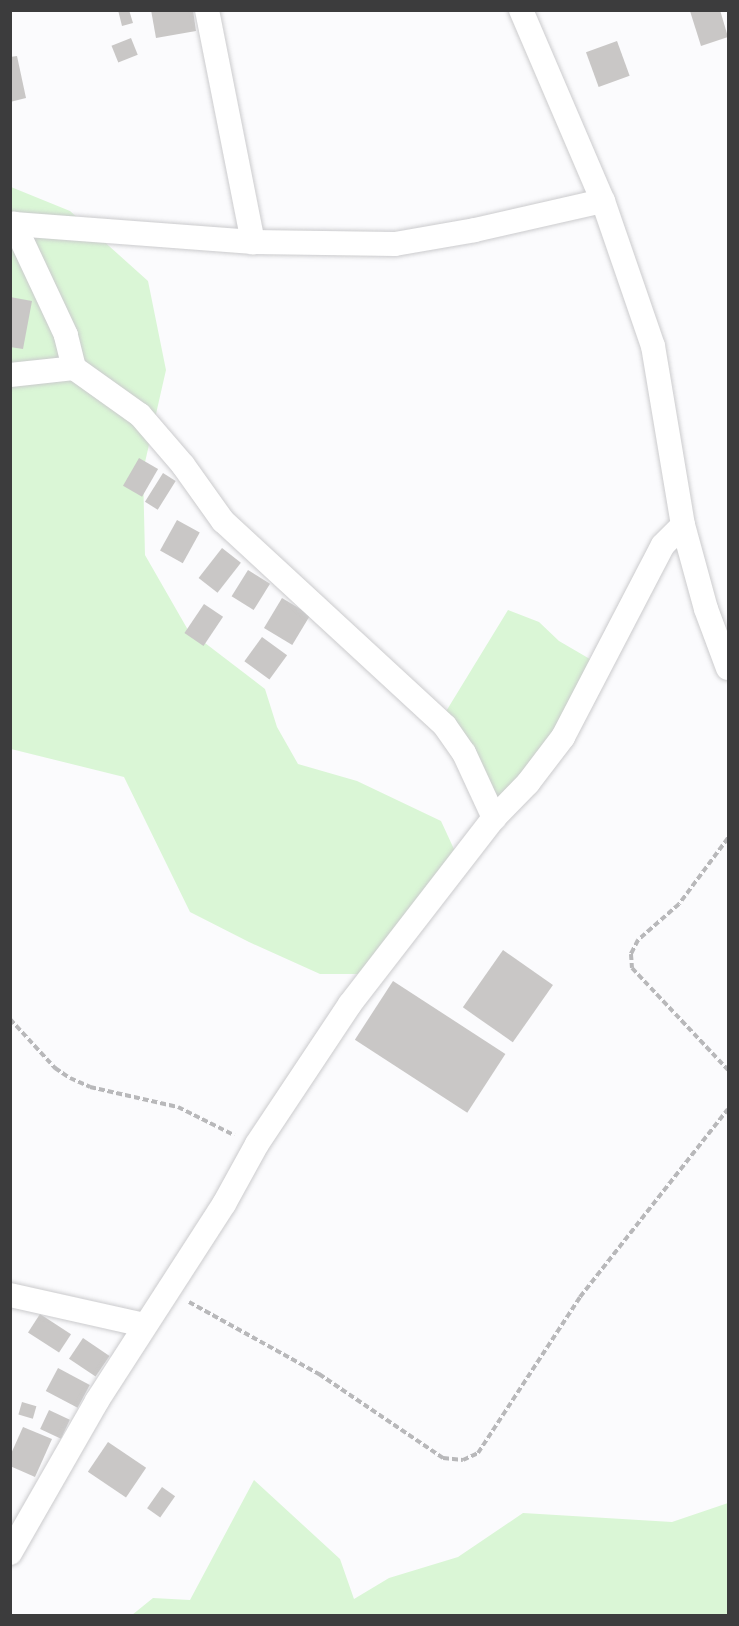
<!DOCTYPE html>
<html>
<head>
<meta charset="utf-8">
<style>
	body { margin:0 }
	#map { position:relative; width:739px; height:1626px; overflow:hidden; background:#fbfbfd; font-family:Poppins,sans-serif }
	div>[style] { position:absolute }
	.green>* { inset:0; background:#daf6d6 }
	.building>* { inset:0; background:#c9c7c6; transform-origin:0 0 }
	.path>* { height:4px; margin-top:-2px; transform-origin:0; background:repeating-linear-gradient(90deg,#b8b8ba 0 6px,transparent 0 9px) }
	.roads { filter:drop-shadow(0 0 2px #cbcbcd) drop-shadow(0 0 2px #cbcbcd) }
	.street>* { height:24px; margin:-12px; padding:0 12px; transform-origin:12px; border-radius:12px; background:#fff }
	span { translate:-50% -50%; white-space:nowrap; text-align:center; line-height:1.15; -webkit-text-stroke:5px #fff; paint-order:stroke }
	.frame { position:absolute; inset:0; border:12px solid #3c3c3d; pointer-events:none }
</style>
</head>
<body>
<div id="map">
	<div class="green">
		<i style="clip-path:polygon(11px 187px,70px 211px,148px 281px,166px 370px,143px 471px,145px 555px,188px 630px,265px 689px,277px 727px,298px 764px,357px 781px,441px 821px,459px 860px,364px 974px,320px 974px,249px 942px,190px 912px,124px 777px,11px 749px)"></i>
		<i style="clip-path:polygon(508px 610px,539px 622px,559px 641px,595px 662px,562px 726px,546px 739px,540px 753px,502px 798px,488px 796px,445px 713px)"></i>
		<i style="clip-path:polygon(254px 1480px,340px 1559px,354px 1599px,389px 1578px,458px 1557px,523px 1513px,672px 1522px,728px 1503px,728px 1615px,132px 1615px,153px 1598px,190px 1600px)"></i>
	</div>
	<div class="building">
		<i style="clip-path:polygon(118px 10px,129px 10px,133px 23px,122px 26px)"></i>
		<i style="clip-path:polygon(151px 10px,193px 10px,196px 31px,156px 38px)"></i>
		<i style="clip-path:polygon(720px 10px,728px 37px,701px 46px,690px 11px)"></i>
		<i style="left:131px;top:38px;width:18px;height:21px;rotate:68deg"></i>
		<i style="left:617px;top:41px;width:37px;height:33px;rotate:70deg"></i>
		<i style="clip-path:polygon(17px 56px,26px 98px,10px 102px,10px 57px)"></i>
		<i style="clip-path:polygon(10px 297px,32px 301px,23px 349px,10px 347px)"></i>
		<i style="left:139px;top:458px;width:22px;height:32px;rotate:30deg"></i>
		<i style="left:163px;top:473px;width:15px;height:34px;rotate:32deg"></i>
		<i style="left:177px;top:520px;width:26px;height:35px;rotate:29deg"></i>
		<i style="left:222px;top:548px;width:24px;height:38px;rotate:38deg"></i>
		<i style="left:248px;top:570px;width:26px;height:31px;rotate:32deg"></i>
		<i style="left:282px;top:598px;width:33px;height:35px;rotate:31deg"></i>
		<i style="left:204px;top:604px;width:23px;height:35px;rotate:34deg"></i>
		<i style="left:262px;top:637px;width:31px;height:30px;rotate:36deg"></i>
		<i style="left:503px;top:950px;width:61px;height:70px;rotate:35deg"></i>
		<i style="left:393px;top:981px;width:134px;height:70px;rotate:33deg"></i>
		<i style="left:40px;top:1314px;width:37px;height:22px;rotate:33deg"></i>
		<i style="left:83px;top:1338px;width:32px;height:25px;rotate:34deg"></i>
		<i style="left:58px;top:1368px;width:36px;height:26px;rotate:28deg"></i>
		<i style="left:22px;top:1402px;width:15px;height:13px;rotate:16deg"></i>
		<i style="left:49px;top:1410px;width:23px;height:21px;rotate:25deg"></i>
		<i style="clip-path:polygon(23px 1427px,52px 1439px,35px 1477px,10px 1466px,10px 1456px)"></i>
		<i style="left:108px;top:1442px;width:46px;height:36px;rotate:34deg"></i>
		<i style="left:162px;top:1487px;width:16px;height:26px;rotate:35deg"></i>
	</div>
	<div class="path">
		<i style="left:728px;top:838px;width:82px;rotate:126.6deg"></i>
		<i style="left:679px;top:904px;width:55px;rotate:138.7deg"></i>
		<i style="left:638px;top:940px;width:16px;rotate:117deg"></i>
		<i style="left:631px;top:954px;width:14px;rotate:86deg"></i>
		<i style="left:632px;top:968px;width:140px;rotate:46.7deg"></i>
		<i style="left:10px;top:1019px;width:67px;rotate:47.4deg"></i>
		<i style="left:55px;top:1068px;width:18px;rotate:34deg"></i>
		<i style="left:70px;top:1078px;width:22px;rotate:24deg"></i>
		<i style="left:90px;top:1087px;width:90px;rotate:12.8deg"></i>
		<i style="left:178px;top:1107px;width:63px;rotate:26.6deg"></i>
		<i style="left:189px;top:1302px;width:149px;rotate:29deg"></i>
		<i style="left:319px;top:1374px;width:150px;rotate:34.1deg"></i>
		<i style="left:443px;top:1458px;width:20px;rotate:6deg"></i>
		<i style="left:463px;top:1460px;width:17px;rotate:-25deg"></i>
		<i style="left:478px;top:1453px;width:186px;rotate:-56.8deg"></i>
		<i style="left:580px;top:1297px;width:239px;rotate:-51.8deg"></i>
	</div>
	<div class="roads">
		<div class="street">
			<i style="left:207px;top:10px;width:237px;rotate:78.8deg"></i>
			<i style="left:521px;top:10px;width:208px;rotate:66.8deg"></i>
			<i style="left:603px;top:201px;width:153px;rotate:71deg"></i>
			<i style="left:653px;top:346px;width:181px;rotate:80.5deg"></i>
			<i style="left:683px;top:525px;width:87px;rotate:74.7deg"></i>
			<i style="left:706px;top:609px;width:63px;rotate:69.6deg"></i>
			<i style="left:74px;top:368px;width:34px;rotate:-104deg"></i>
			<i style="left:66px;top:335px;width:123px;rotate:-115.1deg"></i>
			<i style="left:14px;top:224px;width:240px;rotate:4.3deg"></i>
			<i style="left:253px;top:242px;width:142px;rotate:0.8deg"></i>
			<i style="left:395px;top:244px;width:81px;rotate:-9.9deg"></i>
			<i style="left:475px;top:230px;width:131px;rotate:-12.8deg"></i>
			<i style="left:10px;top:375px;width:64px;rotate:-6.2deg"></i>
			<i style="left:74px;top:368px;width:81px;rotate:35.5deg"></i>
			<i style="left:140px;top:415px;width:66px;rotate:49.3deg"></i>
			<i style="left:183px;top:465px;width:69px;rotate:54.5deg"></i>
			<i style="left:223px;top:521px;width:302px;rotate:42.7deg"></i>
			<i style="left:445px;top:726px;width:33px;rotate:55deg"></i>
			<i style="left:464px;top:753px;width:72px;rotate:65.2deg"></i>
			<i style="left:10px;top:1295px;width:137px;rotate:12.6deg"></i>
			<i style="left:10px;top:1553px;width:175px;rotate:-60.2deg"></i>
			<i style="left:97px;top:1401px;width:234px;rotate:-57.2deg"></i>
			<i style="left:224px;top:1204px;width:68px;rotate:-61.2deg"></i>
			<i style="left:257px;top:1144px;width:168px;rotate:-56.4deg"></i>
			<i style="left:350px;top:1004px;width:235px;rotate:-52.3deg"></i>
			<i style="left:494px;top:818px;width:49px;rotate:-45.8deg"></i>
			<i style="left:528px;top:783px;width:58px;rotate:-52.7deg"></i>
			<i style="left:563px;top:737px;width:216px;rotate:-62.5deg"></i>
			<i style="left:663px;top:545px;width:28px;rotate:-45deg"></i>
		</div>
	</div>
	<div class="frame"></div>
</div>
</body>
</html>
